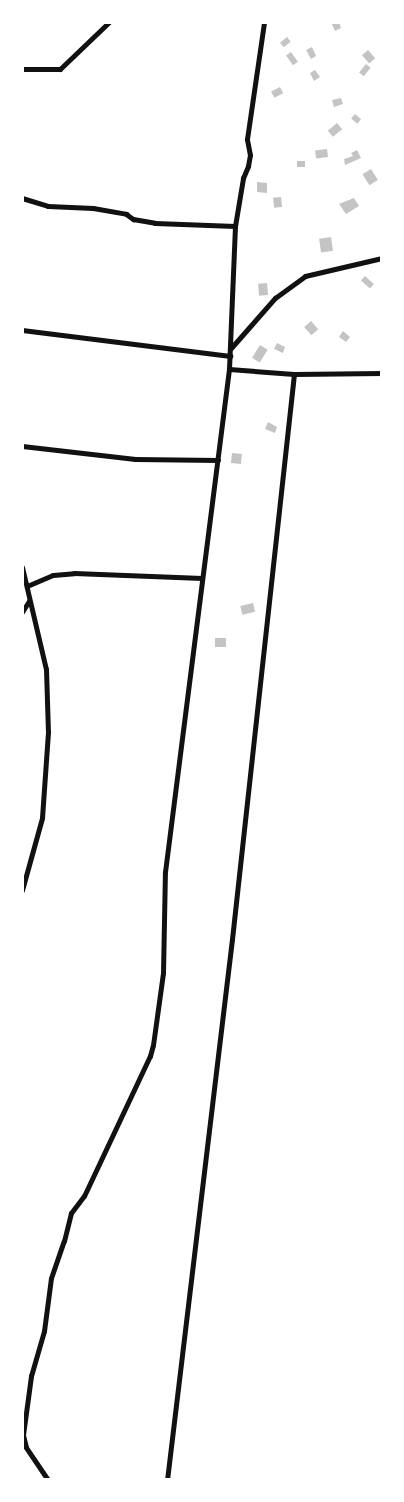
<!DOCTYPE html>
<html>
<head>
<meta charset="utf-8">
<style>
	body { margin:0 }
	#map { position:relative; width:404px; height:1502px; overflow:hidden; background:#fff; font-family:"Nunito Sans",sans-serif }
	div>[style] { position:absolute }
	.building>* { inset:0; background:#c4c4c4; transform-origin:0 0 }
	.minor>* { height:5px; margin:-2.5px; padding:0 2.5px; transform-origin:2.5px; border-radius:2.5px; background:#111 }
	span { translate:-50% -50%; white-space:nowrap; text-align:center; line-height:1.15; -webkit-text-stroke:5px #fff; paint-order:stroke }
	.frame { position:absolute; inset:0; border:24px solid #fff; pointer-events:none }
</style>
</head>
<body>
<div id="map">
	<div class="building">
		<i style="clip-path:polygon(331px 22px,339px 22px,341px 28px,335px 31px)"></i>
		<i style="left:287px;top:37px;width:6px;height:9px;rotate:51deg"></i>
		<i style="clip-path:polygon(312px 47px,316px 56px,311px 59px,306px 50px)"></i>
		<i style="left:368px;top:50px;width:11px;height:8px;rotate:49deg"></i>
		<i style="left:291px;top:52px;width:12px;height:6px;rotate:55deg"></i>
		<i style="left:366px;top:64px;width:6px;height:11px;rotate:39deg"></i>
		<i style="clip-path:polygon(315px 70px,320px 77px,314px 81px,310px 73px)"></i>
		<i style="left:280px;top:87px;width:7px;height:10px;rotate:63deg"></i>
		<i style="clip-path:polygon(341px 98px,343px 104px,334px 107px,332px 100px)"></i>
		<i style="left:355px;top:114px;width:8px;height:6px;rotate:40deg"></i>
		<i style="left:337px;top:123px;width:8px;height:12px;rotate:50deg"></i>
		<i style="left:327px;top:149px;width:8px;height:12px;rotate:83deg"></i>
		<i style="clip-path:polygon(357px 150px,361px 158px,345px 165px,344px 159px,353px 156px,351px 153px)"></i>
		<i style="left:297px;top:161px;width:8px;height:6px"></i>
		<i style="left:371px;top:169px;width:13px;height:10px;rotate:58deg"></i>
		<i style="clip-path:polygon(257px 182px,267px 183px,267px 193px,257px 192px)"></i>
		<i style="left:281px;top:197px;width:10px;height:8px;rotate:84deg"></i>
		<i style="clip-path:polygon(354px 198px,359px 206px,346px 214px,339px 204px)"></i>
		<i style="left:331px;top:237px;width:14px;height:12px;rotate:82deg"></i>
		<i style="left:365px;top:276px;width:12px;height:6px;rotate:42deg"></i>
		<i style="left:267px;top:283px;width:12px;height:9px;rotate:85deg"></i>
		<i style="left:311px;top:321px;width:11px;height:9px;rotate:49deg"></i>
		<i style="clip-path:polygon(343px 331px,350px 337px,346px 342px,339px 337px)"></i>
		<i style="clip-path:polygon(277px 343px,285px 347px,283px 353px,274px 349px)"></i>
		<i style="left:260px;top:345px;width:9px;height:15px;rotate:32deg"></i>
		<i style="clip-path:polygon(268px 422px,277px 427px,275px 433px,265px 429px)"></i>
		<i style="left:232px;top:453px;width:10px;height:10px;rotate:6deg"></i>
		<i style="left:253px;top:603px;width:9px;height:13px;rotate:77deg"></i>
		<i style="left:215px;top:638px;width:11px;height:9px"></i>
	</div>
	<div class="minor">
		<i style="left:22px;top:69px;width:38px"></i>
		<i style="left:60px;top:69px;width:68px;rotate:-43.8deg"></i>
		<i style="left:22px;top:198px;width:27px;rotate:17deg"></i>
		<i style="left:48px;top:206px;width:45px;rotate:2.5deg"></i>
		<i style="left:93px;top:208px;width:34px;rotate:10deg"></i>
		<i style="left:126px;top:214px;width:9px;rotate:36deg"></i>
		<i style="left:133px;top:219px;width:22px;rotate:10deg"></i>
		<i style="left:155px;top:223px;width:80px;rotate:2.1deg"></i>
		<i style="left:22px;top:330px;width:210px;rotate:7.1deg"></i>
		<i style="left:231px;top:348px;width:67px;rotate:-48.7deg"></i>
		<i style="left:275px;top:298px;width:37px;rotate:-36deg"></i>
		<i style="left:305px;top:276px;width:79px;rotate:-13.2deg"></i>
		<i style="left:229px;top:369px;width:65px;rotate:4.4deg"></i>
		<i style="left:294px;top:374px;width:88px;rotate:-0.7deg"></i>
		<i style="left:22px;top:446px;width:114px;rotate:6.6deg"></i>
		<i style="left:135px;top:459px;width:83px;rotate:0.7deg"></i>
		<i style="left:22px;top:567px;width:105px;rotate:76.8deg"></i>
		<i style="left:46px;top:669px;width:63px;rotate:88.2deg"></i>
		<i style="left:48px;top:732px;width:86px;rotate:94deg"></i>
		<i style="left:42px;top:818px;width:75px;rotate:105.5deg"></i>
		<i style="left:27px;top:586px;width:28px;rotate:-23deg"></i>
		<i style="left:53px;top:575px;width:21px;rotate:-5deg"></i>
		<i style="left:74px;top:573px;width:128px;rotate:2.2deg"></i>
		<i style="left:22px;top:612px;width:13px;rotate:-58deg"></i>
		<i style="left:48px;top:1480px;width:40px;rotate:-124deg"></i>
		<i style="left:26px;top:1447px;width:12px;rotate:-104deg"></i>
		<i style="left:23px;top:1435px;width:60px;rotate:-82.3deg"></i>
		<i style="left:31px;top:1376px;width:47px;rotate:-73.9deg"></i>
		<i style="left:44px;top:1331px;width:53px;rotate:-82.5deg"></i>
		<i style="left:51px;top:1278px;width:39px;rotate:-71deg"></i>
		<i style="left:64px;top:1241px;width:29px;rotate:-76deg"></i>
		<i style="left:71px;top:1213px;width:21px;rotate:-53deg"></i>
		<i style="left:84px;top:1196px;width:155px;rotate:-64.8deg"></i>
		<i style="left:150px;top:1056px;width:11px;rotate:-75deg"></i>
		<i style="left:153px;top:1045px;width:73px;rotate:-82.1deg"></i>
		<i style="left:163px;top:973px;width:101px;rotate:-88.9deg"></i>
		<i style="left:165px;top:872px;width:507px;rotate:-82.75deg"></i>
		<i style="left:229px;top:369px;width:143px;rotate:-87.6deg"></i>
		<i style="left:235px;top:226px;width:49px;rotate:-80.5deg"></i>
		<i style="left:243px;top:178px;width:13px;rotate:-67deg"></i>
		<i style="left:248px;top:166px;width:11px;rotate:-80deg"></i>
		<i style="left:250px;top:155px;width:16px;rotate:-101deg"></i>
		<i style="left:247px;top:139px;width:118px;rotate:-81.7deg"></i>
		<i style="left:167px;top:1480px;width:545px;rotate:-83.15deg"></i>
		<i style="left:232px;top:939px;width:568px;rotate:-83.74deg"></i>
	</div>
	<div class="frame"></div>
</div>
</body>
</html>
